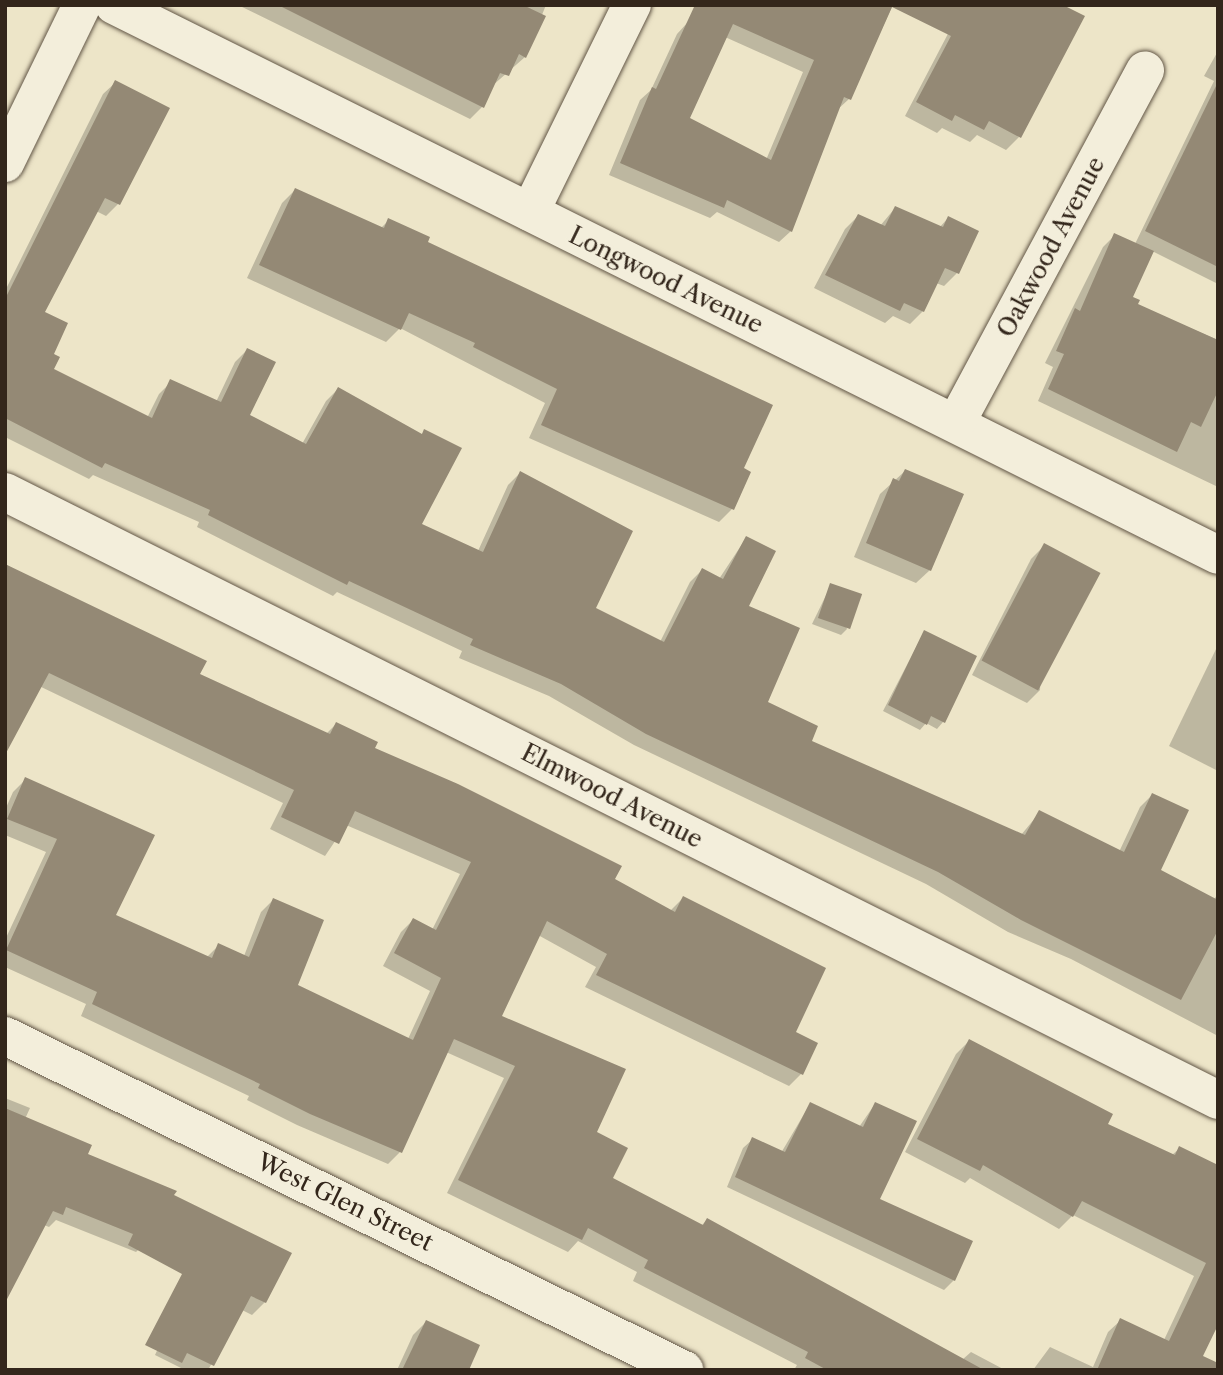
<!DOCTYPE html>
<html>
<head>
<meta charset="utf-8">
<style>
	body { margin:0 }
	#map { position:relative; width:1223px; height:1375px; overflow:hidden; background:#ede5c8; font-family:"Libre Caslon Text",serif }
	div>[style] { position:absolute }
	.shadow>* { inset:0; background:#0003 }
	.building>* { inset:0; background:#948975; transform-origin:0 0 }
	.roads { filter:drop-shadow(0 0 2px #625646) drop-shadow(0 0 2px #625646) }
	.street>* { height:38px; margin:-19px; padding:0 19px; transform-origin:19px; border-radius:19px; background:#f3eedb }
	span { translate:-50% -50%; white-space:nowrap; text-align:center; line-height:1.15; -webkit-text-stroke:5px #f3eedb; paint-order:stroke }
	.street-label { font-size:24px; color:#33261b }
	.frame { position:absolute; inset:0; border:7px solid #33261b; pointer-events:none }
</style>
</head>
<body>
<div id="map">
	<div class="shadow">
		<i style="clip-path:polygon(238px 5px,546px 5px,525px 57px,492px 86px,482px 107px,470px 119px)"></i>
		<i style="clip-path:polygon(evenodd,893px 5px,849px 99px,837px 110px,791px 231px,779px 242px,717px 212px,710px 218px,609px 175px,640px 100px,651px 90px,677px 34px,688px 22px,893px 5px,725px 37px,803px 72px,766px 160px,688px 119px,725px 37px)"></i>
		<i style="clip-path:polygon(963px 5px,1019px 137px,1006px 150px,977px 135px,970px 142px,942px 128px,937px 133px,905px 116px)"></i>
		<i style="clip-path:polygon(1218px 51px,1218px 284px,1152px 251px,1131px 298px,1136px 305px,1218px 340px,1218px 487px,1038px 401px,1053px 367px,1045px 363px,1103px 247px,1115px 235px,1135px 244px,1214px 81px,1204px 76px)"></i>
		<i style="clip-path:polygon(116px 82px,168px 109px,118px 204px,106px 216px,96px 211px,42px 312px,52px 370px,147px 418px,159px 394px,171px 382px,216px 402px,235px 362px,247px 350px,248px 416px,302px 444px,326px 401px,338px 389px,421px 435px,425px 431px,420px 524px,478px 551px,508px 485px,520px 473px,594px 609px,660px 642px,690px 582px,702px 570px,719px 579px,746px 538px,746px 607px,766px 703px,810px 741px,1021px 835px,1040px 812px,1119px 852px,1140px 807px,1152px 795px,1158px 871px,1214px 900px,1218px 893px,1218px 1036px,1071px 959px,1008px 932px,926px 884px,634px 745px,549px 696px,459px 658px,462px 651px,337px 592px,333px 596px,197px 527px,199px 522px,93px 475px,89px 479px,5px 437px,5px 291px,103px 94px)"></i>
		<i style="clip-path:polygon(295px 190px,381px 228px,389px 220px,742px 469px,732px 509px,719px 522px,529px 438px,545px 403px,400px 328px,386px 342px,247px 278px,282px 203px)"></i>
		<i style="clip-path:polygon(895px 208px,939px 228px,948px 218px,957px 273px,944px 286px,936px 283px,923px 311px,910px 324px,893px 316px,885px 323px,814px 288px,845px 229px,858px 216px,880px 226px)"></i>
		<i style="clip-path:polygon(905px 471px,930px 570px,916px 583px,854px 557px,880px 494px)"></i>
		<i style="clip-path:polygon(1045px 545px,1040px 690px,1027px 703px,972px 675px,1031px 559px)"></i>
		<i style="clip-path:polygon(5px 564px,198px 675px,326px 734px,336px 724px,372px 749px,670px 911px,683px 898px,793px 1033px,816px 1044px,801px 1074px,789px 1086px,585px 987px,596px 967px,538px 935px,500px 1016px,595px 1133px,610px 1179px,701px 1226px,707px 1220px,962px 1360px,971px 1352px,1005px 1370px,794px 1370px,797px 1365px,633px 1281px,637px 1272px,578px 1241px,568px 1252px,447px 1193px,504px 1078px,446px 1052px,400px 1152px,388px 1164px,297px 1125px,247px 1100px,249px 1096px,81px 1016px,86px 1004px,5px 967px,5px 940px,46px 852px,5px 835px,5px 810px,13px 792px,25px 780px,114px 916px,206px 958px,219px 945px,244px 956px,261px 912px,273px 900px,295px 985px,408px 1039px,430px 991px,383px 966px,401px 932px,413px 920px,432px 930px,460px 874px,346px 825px,325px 856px,270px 829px,283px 803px,37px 685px,5px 677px)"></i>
		<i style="clip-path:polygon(831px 585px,847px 629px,841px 635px,812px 624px)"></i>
		<i style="clip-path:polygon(924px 632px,975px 657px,943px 722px,937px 729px,926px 723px,920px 730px,883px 711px)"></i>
		<i style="clip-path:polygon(1218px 645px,1218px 771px,1169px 746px)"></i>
		<i style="clip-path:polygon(969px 1041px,1106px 1124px,1172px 1155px,1180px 1148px,1217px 1167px,1218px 1321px,1147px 1370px,1033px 1370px,1050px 1347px,1093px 1367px,1108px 1332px,1121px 1320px,1164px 1340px,1194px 1276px,1073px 1215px,1059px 1229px,970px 1178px,965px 1183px,905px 1152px,956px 1054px)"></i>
		<i style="clip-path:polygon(5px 1098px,30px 1108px,25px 1119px,86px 1155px,172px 1196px,265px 1302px,252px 1315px,242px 1310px,208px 1370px,185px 1370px,155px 1355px,196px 1267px,145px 1243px,136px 1252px,56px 1220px,49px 1227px,44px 1225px,5px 1288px)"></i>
		<i style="clip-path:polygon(810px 1104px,859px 1127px,875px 1104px,878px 1200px,954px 1280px,944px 1290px,727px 1187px,743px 1148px,753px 1139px,781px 1153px)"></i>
		<i style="clip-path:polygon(426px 1322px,467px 1370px,397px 1370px,413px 1335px)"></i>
	</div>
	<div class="building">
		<i style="clip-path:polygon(278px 5px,523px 5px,546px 16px,526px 58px,519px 54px,509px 76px,500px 73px,484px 108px)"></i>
		<i style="clip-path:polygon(evenodd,690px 5px,1063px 5px,1085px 16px,1021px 138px,989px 121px,984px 130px,955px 115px,952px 121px,916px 102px,951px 36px,892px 7px,851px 100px,844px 97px,792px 232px,727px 200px,724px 208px,620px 163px,652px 87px,656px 89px,694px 7px,690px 5px,733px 24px,814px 60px,771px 160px,690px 118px,733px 24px)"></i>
		<i style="clip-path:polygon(115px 80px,170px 108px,120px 205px,105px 198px,45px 312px,68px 323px,54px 354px,60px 357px,54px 369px,152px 418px,170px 379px,221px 402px,247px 348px,276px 362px,250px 415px,306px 444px,338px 387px,422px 434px,424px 429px,462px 448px,422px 524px,483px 552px,520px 471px,633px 531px,596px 608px,664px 642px,702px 568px,723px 579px,746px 536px,776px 551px,749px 606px,800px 628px,768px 702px,818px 726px,812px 741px,1025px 835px,1039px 810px,1124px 852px,1152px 793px,1189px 810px,1161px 870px,1218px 900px,1218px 930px,1181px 1000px,1021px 920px,938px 872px,646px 734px,561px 684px,470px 645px,473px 639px,349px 581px,347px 585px,208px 515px,210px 510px,105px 463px,102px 468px,5px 418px,5px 299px)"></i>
		<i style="clip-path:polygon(1218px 82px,1218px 267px,1145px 231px)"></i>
		<i style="clip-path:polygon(295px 188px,384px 228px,388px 218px,430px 237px,428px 242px,773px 405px,744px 468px,751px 472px,734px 510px,541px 425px,557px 389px,473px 347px,475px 343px,409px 313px,401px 330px,259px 265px)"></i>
		<i style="clip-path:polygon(895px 206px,943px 227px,948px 216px,979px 231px,959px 274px,945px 268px,924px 312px,904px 303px,900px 311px,825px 275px,858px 214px,885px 226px)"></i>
		<i style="clip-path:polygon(1114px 233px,1154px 251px,1133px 297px,1140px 300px,1138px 304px,1218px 340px,1218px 391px,1201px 427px,1191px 422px,1177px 452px,1048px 389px,1064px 354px,1056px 351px,1075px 308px,1080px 311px)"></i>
		<i style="clip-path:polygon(905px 469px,964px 494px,931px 571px,866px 543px,893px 478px,899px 481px)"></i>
		<i style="left:1044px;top:543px;width:64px;height:133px;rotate:28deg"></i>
		<i style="clip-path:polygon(5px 564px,207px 661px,200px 674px,330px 734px,336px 722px,378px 742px,375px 748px,458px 784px,622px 866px,615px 879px,675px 912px,683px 896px,826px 968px,796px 1032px,818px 1043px,803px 1075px,596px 975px,607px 954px,547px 921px,502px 1016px,626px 1069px,597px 1132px,628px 1148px,613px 1178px,703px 1225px,707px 1218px,984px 1370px,827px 1370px,805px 1358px,808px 1352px,644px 1268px,648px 1260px,588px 1228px,582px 1240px,458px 1180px,515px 1066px,454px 1039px,402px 1153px,310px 1114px,258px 1088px,260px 1084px,92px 1004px,97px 992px,6px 950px,57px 839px,7px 819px,25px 777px,155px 835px,116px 915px,212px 958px,218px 943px,249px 957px,273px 898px,324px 920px,298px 985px,413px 1040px,441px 978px,394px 953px,413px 918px,436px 930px,471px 862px,355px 811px,339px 844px,281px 817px,294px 790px,49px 673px,5px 755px)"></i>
		<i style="left:830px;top:583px;width:34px;height:37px;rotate:19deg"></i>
		<i style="clip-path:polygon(924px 630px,977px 656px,945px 723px,931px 716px,927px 725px,888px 705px)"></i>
		<i style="clip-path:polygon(969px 1039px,1113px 1114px,1108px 1124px,1175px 1155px,1179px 1146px,1218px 1165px,1218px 1325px,1203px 1356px,1218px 1363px,1218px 1370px,1097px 1370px,1120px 1318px,1169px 1341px,1206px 1263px,1082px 1201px,1073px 1217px,983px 1165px,980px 1171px,917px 1139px)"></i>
		<i style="clip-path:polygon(810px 1102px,863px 1127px,875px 1102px,917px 1121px,880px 1199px,973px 1241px,955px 1281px,735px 1177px,752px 1137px,785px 1152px)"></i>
		<i style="clip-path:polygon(5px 1108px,92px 1145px,88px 1154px,177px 1191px,174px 1195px,292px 1253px,266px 1303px,251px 1296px,214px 1366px,187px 1353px,182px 1363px,145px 1345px,182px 1274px,128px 1245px,133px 1234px,66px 1207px,63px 1215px,53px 1211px,5px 1303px)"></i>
		<i style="clip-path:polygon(426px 1320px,480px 1345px,469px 1370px,402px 1370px)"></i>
	</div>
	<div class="roads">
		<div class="street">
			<i style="left:114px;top:5px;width:1233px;rotate:26.48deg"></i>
			<i style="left:5px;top:163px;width:176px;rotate:-64deg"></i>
			<i style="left:530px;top:212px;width:231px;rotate:-63.8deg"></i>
			<i style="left:956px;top:423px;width:400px;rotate:-61.8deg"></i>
			<i style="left:5px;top:492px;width:1357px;rotate:26.62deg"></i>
			<i style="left:5px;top:1036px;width:757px;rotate:26.19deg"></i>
		</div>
	</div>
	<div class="street-label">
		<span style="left:1051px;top:247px;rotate:-62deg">Oakwood Avenue</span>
		<span style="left:666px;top:280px;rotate:26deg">Longwood Avenue</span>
		<span style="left:612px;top:796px;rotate:27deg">Elmwood Avenue</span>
		<span style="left:345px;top:1202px;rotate:26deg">West Glen Street</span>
	</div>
	<div class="frame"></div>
</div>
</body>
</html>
